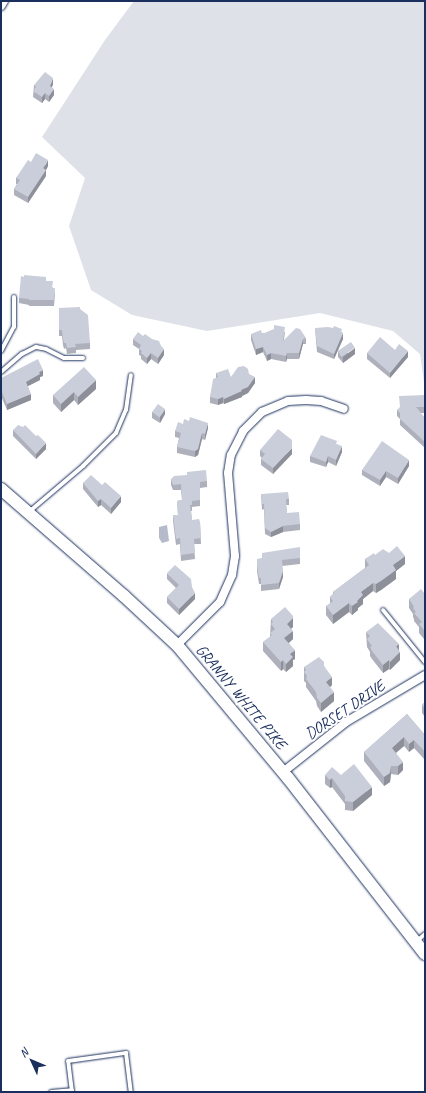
<!DOCTYPE html>
<html>
<head>
<meta charset="utf-8">
<style>
	body { margin:0 }
	#map { position:relative; width:426px; height:1093px; overflow:hidden; background:#fff; font-family:Caveat,sans-serif }
	div>[style] { position:absolute }
	.green>* { inset:0; background:#dee1e7 }
	.water>* { inset:0; background:#b5bbca }
	.roads { filter:drop-shadow(0 0 1px #1b2f5e) drop-shadow(0 0 1px #1b2f5e) }
	.lane>* { height:4px; margin:-2px; padding:0 2px; transform-origin:2px; border-radius:2px; background:#fff }
	.street>* { height:8px; margin:-4px; padding:0 4px; transform-origin:4px; border-radius:4px; background:#fff }
	.secondary>* { height:12px; margin:-6px; padding:0 6px; transform-origin:6px; border-radius:6px; background:#fff }
	.wall>* { inset:0; background:#aeb1bb }
	.shaded-wall>* { inset:0; background:#8d9099 }
	.building>* { inset:0; background:#caceda; transform-origin:0 0 }
	span { translate:-50% -50%; white-space:nowrap; text-align:center; line-height:1.15; -webkit-text-stroke:4px #fff; paint-order:stroke }
	.street-label { font-size:16px; color:#1b2f5e }
	.frame { position:absolute; inset:0; border:2px solid #1b2f5e; pointer-events:none }
	.north { position:absolute; left:12px; top:1041px; width:40px; height:40px; -webkit-text-stroke:3px #fff; paint-order:stroke; rotate:314deg; font-size:11px; font-weight:700; line-height:16px; text-align:center; color:#1b2f5e }
	.north::after { content:''; display:block; margin:auto; width:14px; height:18px; background:#1b2f5e; clip-path:polygon(50% 0,100% 100%,50% 72%,0 100%) }
</style>
</head>
<body>
<div id="map">
	<div class="green">
		<i style="clip-path:polygon(134px 1px,425px 1px,425px 390px,420px 354px,393px 331px,320px 313px,207px 331px,132px 315px,91px 290px,69px 226px,85px 178px,42px 137px,105px 40px)"></i>
	</div>
	<div class="water">
		<i style="clip-path:polygon(167px 525px,169px 541px,162px 543px,159px 538px,159px 527px)"></i>
	</div>
	<div class="roads">
		<div class="lane">
			<i style="left:1px;top:351px;width:27px;rotate:-62deg"></i>
			<i style="left:14px;top:327px;width:30px;rotate:-90deg"></i>
			<i style="left:1px;top:372px;width:28px;rotate:-41deg"></i>
			<i style="left:22px;top:354px;width:16px;rotate:-27deg"></i>
			<i style="left:36px;top:347px;width:10px;rotate:11deg"></i>
			<i style="left:46px;top:349px;width:20px;rotate:27deg"></i>
			<i style="left:64px;top:358px;width:19px"></i>
			<i style="left:30px;top:511px;width:70px;rotate:-40.3deg"></i>
			<i style="left:83px;top:466px;width:47px;rotate:-45deg"></i>
			<i style="left:116px;top:433px;width:25px;rotate:-67deg"></i>
			<i style="left:126px;top:410px;width:35px;rotate:-82deg"></i>
			<i style="left:383px;top:610px;width:67px;rotate:51.1deg"></i>
			<i style="left:416px;top:942px;width:12px;rotate:-42deg"></i>
			<i style="left:51px;top:1092px;width:21px;rotate:-5deg"></i>
			<i style="left:72px;top:1092px;width:31px;rotate:-97deg"></i>
			<i style="left:68px;top:1061px;width:59px;rotate:-7.9deg"></i>
			<i style="left:126px;top:1053px;width:39px;rotate:83deg"></i>
		</div>
		<div class="street">
			<i style="left:1px;top:6px;width:6px;rotate:-59deg"></i>
			<i style="left:177px;top:645px;width:61px;rotate:-45deg"></i>
			<i style="left:220px;top:602px;width:30px;rotate:-66deg"></i>
			<i style="left:232px;top:575px;width:19px;rotate:-81deg"></i>
			<i style="left:235px;top:556px;width:83px;rotate:-94.8deg"></i>
			<i style="left:228px;top:473px;width:18px;rotate:-81deg"></i>
			<i style="left:231px;top:455px;width:27px;rotate:-63deg"></i>
			<i style="left:243px;top:431px;width:27px;rotate:-45deg"></i>
			<i style="left:262px;top:412px;width:28px;rotate:-23deg"></i>
			<i style="left:288px;top:401px;width:18px;rotate:-3deg"></i>
			<i style="left:306px;top:400px;width:15px;rotate:4deg"></i>
			<i style="left:321px;top:401px;width:24px;rotate:19deg"></i>
			<i style="left:283px;top:772px;width:80px;rotate:-38.4deg"></i>
			<i style="left:346px;top:722px;width:92px;rotate:-30.7deg"></i>
		</div>
		<div class="secondary">
			<i style="left:1px;top:489px;width:163px;rotate:41deg"></i>
			<i style="left:124px;top:596px;width:72px;rotate:42.8deg"></i>
			<i style="left:177px;top:645px;width:173px;rotate:50.2deg"></i>
			<i style="left:288px;top:778px;width:223px;rotate:52.1deg"></i>
		</div>
	</div>
	<div class="wall">
		<i style="clip-path:polygon(53px 84px,52px 87px,54px 95px,49px 102px,45px 99px,42px 103px,33px 97px,34px 85px)"></i>
		<i style="clip-path:polygon(31px 162px,48px 166px,46px 170px,46px 176px,28px 203px,14px 195px,14px 189px,17px 184px,16px 184px,16px 178px)"></i>
		<i style="clip-path:polygon(46px 281px,53px 288px,55px 294px,54px 306px,29px 306px,29px 305px,19px 303px,19px 298px)"></i>
		<i style="clip-path:polygon(59px 308px,80px 309px,90px 343px,90px 349px,76px 350px,76px 353px,67px 354px,66px 348px,64px 349px,63px 345px,62px 336px,59px 336px)"></i>
		<i style="clip-path:polygon(315px 328px,342px 332px,343px 339px,334px 359px,317px 352px)"></i>
		<i style="clip-path:polygon(285px 332px,284px 340px,306px 338px,306px 344px,303px 344px,299px 359px,287px 359px,286px 362px,271px 359px,267px 361px,263px 352px,256px 355px,251px 340px,251px 334px)"></i>
		<i style="clip-path:polygon(143px 336px,161px 346px,164px 355px,158px 364px,151px 359px,147px 364px,141px 359px,141px 356px,139px 355px,139px 349px,133px 345px,133px 339px)"></i>
		<i style="clip-path:polygon(338px 351px,355px 354px,343px 363px,338px 357px)"></i>
		<i style="clip-path:polygon(367px 353px,408px 357px,390px 378px,367px 359px)"></i>
		<i style="clip-path:polygon(216px 373px,231px 377px,249px 374px,255px 383px,248px 393px,242px 396px,242px 397px,224px 404px,223px 403px,218px 405px,210px 403px,210px 397px,216px 378px)"></i>
		<i style="clip-path:polygon(43px 376px,40px 377px,40px 380px,28px 386px,31px 400px,7px 410px,1px 396px,1px 378px)"></i>
		<i style="clip-path:polygon(96px 389px,78px 405px,74px 400px,61px 412px,53px 403px,53px 395px)"></i>
		<i style="clip-path:polygon(425px 395px,425px 413px,420px 413px,425px 418px,425px 448px,400px 425px,400px 419px,397px 416px,397px 410px)"></i>
		<i style="clip-path:polygon(152px 412px,165px 414px,160px 423px,152px 418px)"></i>
		<i style="clip-path:polygon(183px 424px,208px 428px,205px 440px,202px 439px,198px 455px,195px 457px,177px 453px,177px 447px,179px 438px,175px 437px,175px 431px)"></i>
		<i style="clip-path:polygon(13px 430px,36px 436px,46px 449px,36px 459px,13px 436px)"></i>
		<i style="clip-path:polygon(337px 444px,342px 452px,336px 466px,328px 462px,326px 467px,310px 462px,310px 456px)"></i>
		<i style="clip-path:polygon(260px 450px,292px 454px,273px 474px,261px 465px,261px 459px,262px 458px,260px 456px)"></i>
		<i style="clip-path:polygon(409px 466px,398px 484px,386px 477px,380px 486px,362px 475px,362px 470px)"></i>
		<i style="clip-path:polygon(171px 479px,207px 481px,207px 487px,200px 488px,200px 506px,192px 507px,192px 511px,191px 511px,192px 520px,200px 522px,201px 544px,194px 544px,195px 559px,181px 561px,180px 544px,176px 545px,173px 521px,173px 515px,178px 515px,177px 501px,182px 500px,181px 490px,173px 490px,171px 485px)"></i>
		<i style="clip-path:polygon(83px 483px,102px 485px,121px 502px,111px 514px,101px 505px,98px 507px,83px 489px)"></i>
		<i style="clip-path:polygon(261px 494px,289px 499px,289px 505px,286px 505px,287px 513px,300px 524px,300px 530px,283px 532px,271px 537px,265px 534px,264px 509px,262px 510px)"></i>
		<i style="clip-path:polygon(262px 553px,300px 558px,300px 564px,282px 566px,283px 577px,279px 589px,261px 591px,261px 584px,259px 584px,257px 571px,257px 565px,262px 558px)"></i>
		<i style="clip-path:polygon(375px 555px,405px 564px,396px 571px,396px 579px,381px 590px,376px 593px,373px 591px,363px 599px,363px 604px,358px 608px,358px 610px,352px 615px,349px 612px,333px 624px,326px 615px,326px 606px,330px 604px,330px 597px,333px 594px,333px 592px,365px 568px,365px 559px)"></i>
		<i style="clip-path:polygon(167px 573px,195px 599px,179px 615px,167px 603px,167px 597px,176px 588px,167px 579px)"></i>
		<i style="clip-path:polygon(425px 594px,425px 638px,424px 639px,419px 633px,419px 627px,414px 621px,414px 619px,413px 617px,413px 614px,409px 608px,409px 599px)"></i>
		<i style="clip-path:polygon(293px 616px,293px 627px,291px 629px,293px 639px,289px 643px,295px 659px,293px 660px,293px 666px,286px 672px,283px 669px,281px 671px,263px 651px,263px 642px,270px 637px,271px 619px)"></i>
		<i style="clip-path:polygon(366px 632px,399px 649px,400px 660px,390px 670px,389px 669px,383px 673px,372px 659px,370px 656px,370px 652px,367px 647px)"></i>
		<i style="clip-path:polygon(324px 666px,332px 685px,330px 687px,334px 701px,321px 712px,317px 706px,316px 701px,306px 687px,306px 683px,304px 681px,304px 667px)"></i>
		<i style="clip-path:polygon(425px 702px,425px 717px,422px 713px,422px 705px)"></i>
		<i style="clip-path:polygon(407px 714px,425px 735px,425px 760px,414px 748px,409px 752px,404px 746px,396px 753px,403px 770px,398px 775px,391px 774px,390px 782px,384px 786px,364px 761px,364px 752px)"></i>
		<i style="clip-path:polygon(325px 775px,341px 775px,372px 795px,353px 811px,345px 810px,345px 804px,332px 787px,330px 788px,325px 784px)"></i>
	</div>
	<div class="shaded-wall">
		<i style="clip-path:polygon(53px 78px,53px 84px,50px 92px,50px 86px)"></i>
		<i style="clip-path:polygon(54px 89px,54px 95px,49px 102px,49px 96px)"></i>
		<i style="clip-path:polygon(45px 93px,45px 99px,42px 103px,42px 97px)"></i>
		<i style="clip-path:polygon(48px 160px,48px 166px,46px 170px,46px 176px,28px 203px,28px 197px)"></i>
		<i style="clip-path:polygon(343px 333px,343px 339px,334px 359px,334px 354px)"></i>
		<i style="clip-path:polygon(303px 339px,303px 344px,299px 359px,299px 353px)"></i>
		<i style="clip-path:polygon(263px 347px,263px 352px,256px 355px,256px 349px)"></i>
		<i style="clip-path:polygon(355px 348px,355px 354px,343px 363px,343px 357px)"></i>
		<i style="clip-path:polygon(164px 349px,164px 355px,158px 364px,158px 358px)"></i>
		<i style="clip-path:polygon(408px 351px,408px 357px,390px 378px,390px 373px)"></i>
		<i style="clip-path:polygon(151px 353px,151px 359px,147px 364px,147px 358px)"></i>
		<i style="clip-path:polygon(271px 353px,271px 359px,267px 361px,267px 355px)"></i>
		<i style="clip-path:polygon(287px 353px,287px 359px,286px 362px,286px 356px)"></i>
		<i style="clip-path:polygon(43px 370px,43px 376px,40px 377px,40px 380px,26px 387px,26px 382px,39px 372px)"></i>
		<i style="clip-path:polygon(255px 377px,255px 383px,248px 393px,242px 396px,242px 397px,224px 404px,224px 399px,241px 390px)"></i>
		<i style="clip-path:polygon(96px 380px,96px 389px,78px 405px,78px 397px)"></i>
		<i style="clip-path:polygon(74px 392px,74px 400px,61px 412px,61px 404px)"></i>
		<i style="clip-path:polygon(31px 394px,31px 400px,7px 410px,7px 404px)"></i>
		<i style="clip-path:polygon(223px 397px,223px 403px,218px 405px,218px 399px)"></i>
		<i style="clip-path:polygon(165px 409px,165px 414px,160px 423px,160px 417px)"></i>
		<i style="clip-path:polygon(208px 423px,208px 428px,205px 440px,205px 434px)"></i>
		<i style="clip-path:polygon(202px 433px,202px 439px,198px 455px,195px 457px,195px 451px)"></i>
		<i style="clip-path:polygon(46px 443px,46px 449px,36px 459px,36px 454px)"></i>
		<i style="clip-path:polygon(342px 446px,342px 452px,336px 466px,336px 460px)"></i>
		<i style="clip-path:polygon(292px 448px,292px 454px,273px 474px,273px 468px)"></i>
		<i style="clip-path:polygon(328px 456px,328px 462px,326px 467px,326px 462px)"></i>
		<i style="clip-path:polygon(409px 460px,409px 466px,398px 484px,398px 478px)"></i>
		<i style="clip-path:polygon(386px 471px,386px 477px,380px 486px,380px 480px)"></i>
		<i style="clip-path:polygon(121px 496px,121px 502px,111px 514px,111px 508px)"></i>
		<i style="clip-path:polygon(101px 499px,101px 505px,98px 507px,98px 501px)"></i>
		<i style="clip-path:polygon(283px 526px,283px 532px,271px 537px,271px 532px)"></i>
		<i style="clip-path:polygon(405px 556px,405px 564px,396px 571px,396px 579px,381px 590px,376px 593px,376px 584px,393px 565px)"></i>
		<i style="clip-path:polygon(283px 571px,283px 577px,279px 589px,279px 583px)"></i>
		<i style="clip-path:polygon(373px 583px,373px 591px,363px 599px,363px 604px,358px 608px,358px 610px,352px 615px,352px 606px,361px 592px)"></i>
		<i style="clip-path:polygon(195px 593px,195px 599px,179px 615px,179px 609px)"></i>
		<i style="clip-path:polygon(349px 603px,349px 612px,333px 624px,333px 615px)"></i>
		<i style="clip-path:polygon(293px 618px,293px 627px,287px 632px,287px 624px)"></i>
		<i style="clip-path:polygon(425px 629px,425px 638px,424px 639px,424px 630px)"></i>
		<i style="clip-path:polygon(293px 631px,293px 639px,284px 647px,284px 638px)"></i>
		<i style="clip-path:polygon(399px 644px,399px 653px,400px 652px,400px 660px,390px 670px,390px 662px,396px 646px)"></i>
		<i style="clip-path:polygon(295px 650px,295px 659px,293px 660px,293px 666px,286px 672px,286px 664px,290px 654px)"></i>
		<i style="clip-path:polygon(283px 660px,283px 669px,281px 671px,281px 662px)"></i>
		<i style="clip-path:polygon(389px 660px,389px 669px,383px 673px,383px 665px)"></i>
		<i style="clip-path:polygon(332px 677px,332px 685px,326px 691px,326px 682px)"></i>
		<i style="clip-path:polygon(334px 692px,334px 701px,321px 712px,321px 703px)"></i>
		<i style="clip-path:polygon(404px 737px,404px 746px,392px 756px,392px 748px)"></i>
		<i style="clip-path:polygon(414px 740px,414px 748px,409px 752px,409px 744px)"></i>
		<i style="clip-path:polygon(403px 762px,403px 770px,398px 775px,398px 766px)"></i>
		<i style="clip-path:polygon(391px 766px,391px 774px,390px 782px,384px 786px,384px 777px)"></i>
		<i style="clip-path:polygon(332px 778px,332px 787px,330px 788px,330px 780px)"></i>
		<i style="clip-path:polygon(372px 787px,372px 795px,353px 811px,353px 802px)"></i>
	</div>
	<div class="building">
		<i style="clip-path:polygon(45px 72px,53px 78px,50px 86px,54px 89px,49px 96px,45px 93px,42px 97px,33px 91px,36px 87px,34px 85px)"></i>
		<i style="clip-path:polygon(36px 153px,48px 160px,43px 168px,46px 170px,28px 197px,14px 189px,20px 180px,16px 178px,28px 160px,31px 162px)"></i>
		<i style="clip-path:polygon(24px 275px,46px 277px,46px 281px,53px 281px,52px 288px,55px 288px,54px 300px,29px 300px,29px 299px,19px 298px,21px 276px,24px 277px)"></i>
		<i style="clip-path:polygon(80px 307px,80px 309px,88px 315px,90px 343px,75px 344px,76px 347px,67px 348px,66px 343px,64px 343px,63px 339px,62px 330px,59px 330px,59px 308px)"></i>
		<i style="clip-path:polygon(274px 325px,285px 327px,283px 341px,296px 328px,300px 329px,306px 338px,303px 339px,299px 353px,287px 353px,286px 356px,271px 353px,267px 355px,263px 347px,256px 349px,251px 334px,261px 330px,262px 334px,274px 329px)"></i>
		<i style="clip-path:polygon(334px 326px,342px 329px,341px 332px,343px 333px,334px 354px,317px 346px,315px 328px,328px 327px,333px 328px)"></i>
		<i style="clip-path:polygon(138px 332px,143px 336px,145px 334px,152px 339px,159px 341px,161px 346px,164px 349px,158px 358px,151px 353px,147px 358px,141px 353px,142px 351px,139px 349px,141px 345px,133px 339px)"></i>
		<i style="clip-path:polygon(380px 337px,395px 350px,399px 344px,408px 351px,390px 373px,367px 353px)"></i>
		<i style="left:351px;top:342px;width:7px;height:16px;rotate:56deg"></i>
		<i style="clip-path:polygon(38px 359px,43px 370px,39px 372px,40px 374px,26px 382px,31px 394px,7px 404px,1px 390px,1px 378px)"></i>
		<i style="clip-path:polygon(244px 366px,248px 369px,249px 374px,255px 377px,248px 387px,241px 390px,242px 391px,224px 399px,223px 397px,218px 399px,210px 397px,213px 379px,218px 377px,216px 373px,228px 369px,231px 377px,238px 367px)"></i>
		<i style="clip-path:polygon(84px 367px,96px 380px,78px 397px,74px 392px,61px 404px,53px 395px)"></i>
		<i style="clip-path:polygon(425px 395px,425px 407px,416px 407px,425px 418px,425px 442px,400px 419px,400px 413px,397px 410px,400px 407px,399px 396px)"></i>
		<i style="left:158px;top:404px;width:9px;height:10px;rotate:36deg"></i>
		<i style="clip-path:polygon(190px 417px,208px 423px,205px 434px,202px 433px,198px 449px,195px 451px,177px 447px,181px 433px,175px 431px,178px 422px,183px 424px,184px 419px,189px 421px)"></i>
		<i style="clip-path:polygon(18px 425px,23px 427px,25px 425px,36px 436px,38px 435px,46px 443px,36px 454px,13px 430px)"></i>
		<i style="clip-path:polygon(278px 429px,292px 440px,292px 448px,273px 468px,261px 459px,265px 454px,260px 450px)"></i>
		<i style="clip-path:polygon(321px 435px,337px 441px,336px 444px,342px 446px,336px 460px,328px 456px,326px 462px,310px 456px)"></i>
		<i style="clip-path:polygon(382px 441px,409px 460px,398px 478px,386px 471px,380px 480px,362px 470px)"></i>
		<i style="clip-path:polygon(206px 470px,207px 481px,200px 482px,200px 500px,192px 501px,192px 505px,190px 505px,192px 520px,199px 519px,200px 522px,201px 538px,194px 539px,195px 553px,181px 555px,180px 538px,176px 539px,173px 515px,178px 515px,177px 501px,182px 500px,181px 484px,173px 485px,171px 479px,174px 476px,187px 475px,187px 472px)"></i>
		<i style="clip-path:polygon(91px 475px,102px 485px,105px 482px,121px 496px,111px 508px,101px 499px,98px 501px,83px 483px)"></i>
		<i style="clip-path:polygon(288px 492px,289px 499px,286px 499px,287px 513px,299px 512px,300px 524px,283px 526px,271px 532px,265px 528px,264px 504px,262px 504px,261px 494px)"></i>
		<i style="clip-path:polygon(397px 546px,405px 556px,393px 565px,396px 570px,381px 581px,376px 584px,373px 583px,361px 592px,363px 595px,357px 601px,358px 602px,352px 606px,349px 603px,333px 615px,326px 606px,333px 601px,330px 597px,334px 593px,333px 592px,369px 565px,365px 559px,374px 553px,375px 555px,383px 549px,389px 553px)"></i>
		<i style="clip-path:polygon(300px 547px,300px 558px,282px 560px,283px 571px,279px 583px,261px 585px,261px 578px,259px 578px,257px 565px,257px 559px,262px 558px,262px 553px)"></i>
		<i style="clip-path:polygon(175px 565px,191px 579px,192px 587px,195px 593px,179px 609px,167px 597px,179px 585px,167px 573px)"></i>
		<i style="clip-path:polygon(421px 589px,425px 594px,425px 629px,424px 630px,419px 624px,422px 622px,414px 613px,416px 612px,413px 608px,414px 607px,409px 599px)"></i>
		<i style="clip-path:polygon(285px 607px,293px 616px,293px 618px,287px 624px,293px 631px,284px 638px,295px 650px,290px 654px,293px 657px,286px 664px,283px 660px,281px 662px,263px 642px,272px 635px,270px 633px,275px 629px,271px 624px,273px 622px,271px 619px)"></i>
		<i style="clip-path:polygon(378px 623px,399px 644px,396px 646px,400px 652px,390px 662px,389px 660px,383px 665px,372px 651px,370px 647px,372px 646px,367px 639px,370px 636px,366px 632px)"></i>
		<i style="clip-path:polygon(319px 657px,324px 662px,324px 666px,332px 677px,326px 682px,334px 692px,321px 703px,317px 698px,316px 692px,306px 679px,307px 676px,304px 672px,306px 670px,304px 667px)"></i>
		<i style="clip-path:polygon(425px 702px,425px 709px,422px 705px)"></i>
		<i style="clip-path:polygon(407px 714px,425px 735px,425px 752px,414px 740px,409px 744px,404px 737px,392px 748px,403px 762px,398px 766px,391px 766px,390px 773px,384px 777px,364px 752px)"></i>
		<i style="clip-path:polygon(354px 764px,372px 787px,353px 802px,345px 801px,345px 796px,332px 778px,330px 780px,325px 775px,332px 767px,341px 775px)"></i>
	</div>
	<div class="street-label">
		<span style="left:241px;top:697px;rotate:50deg">GRANNY WHITE PIKE</span>
		<span style="left:345px;top:710px;rotate:-34deg">DORSET DRIVE</span>
	</div>
	<div class="frame"></div>
	<div class="north">N</div>
</div>
</body>
</html>
